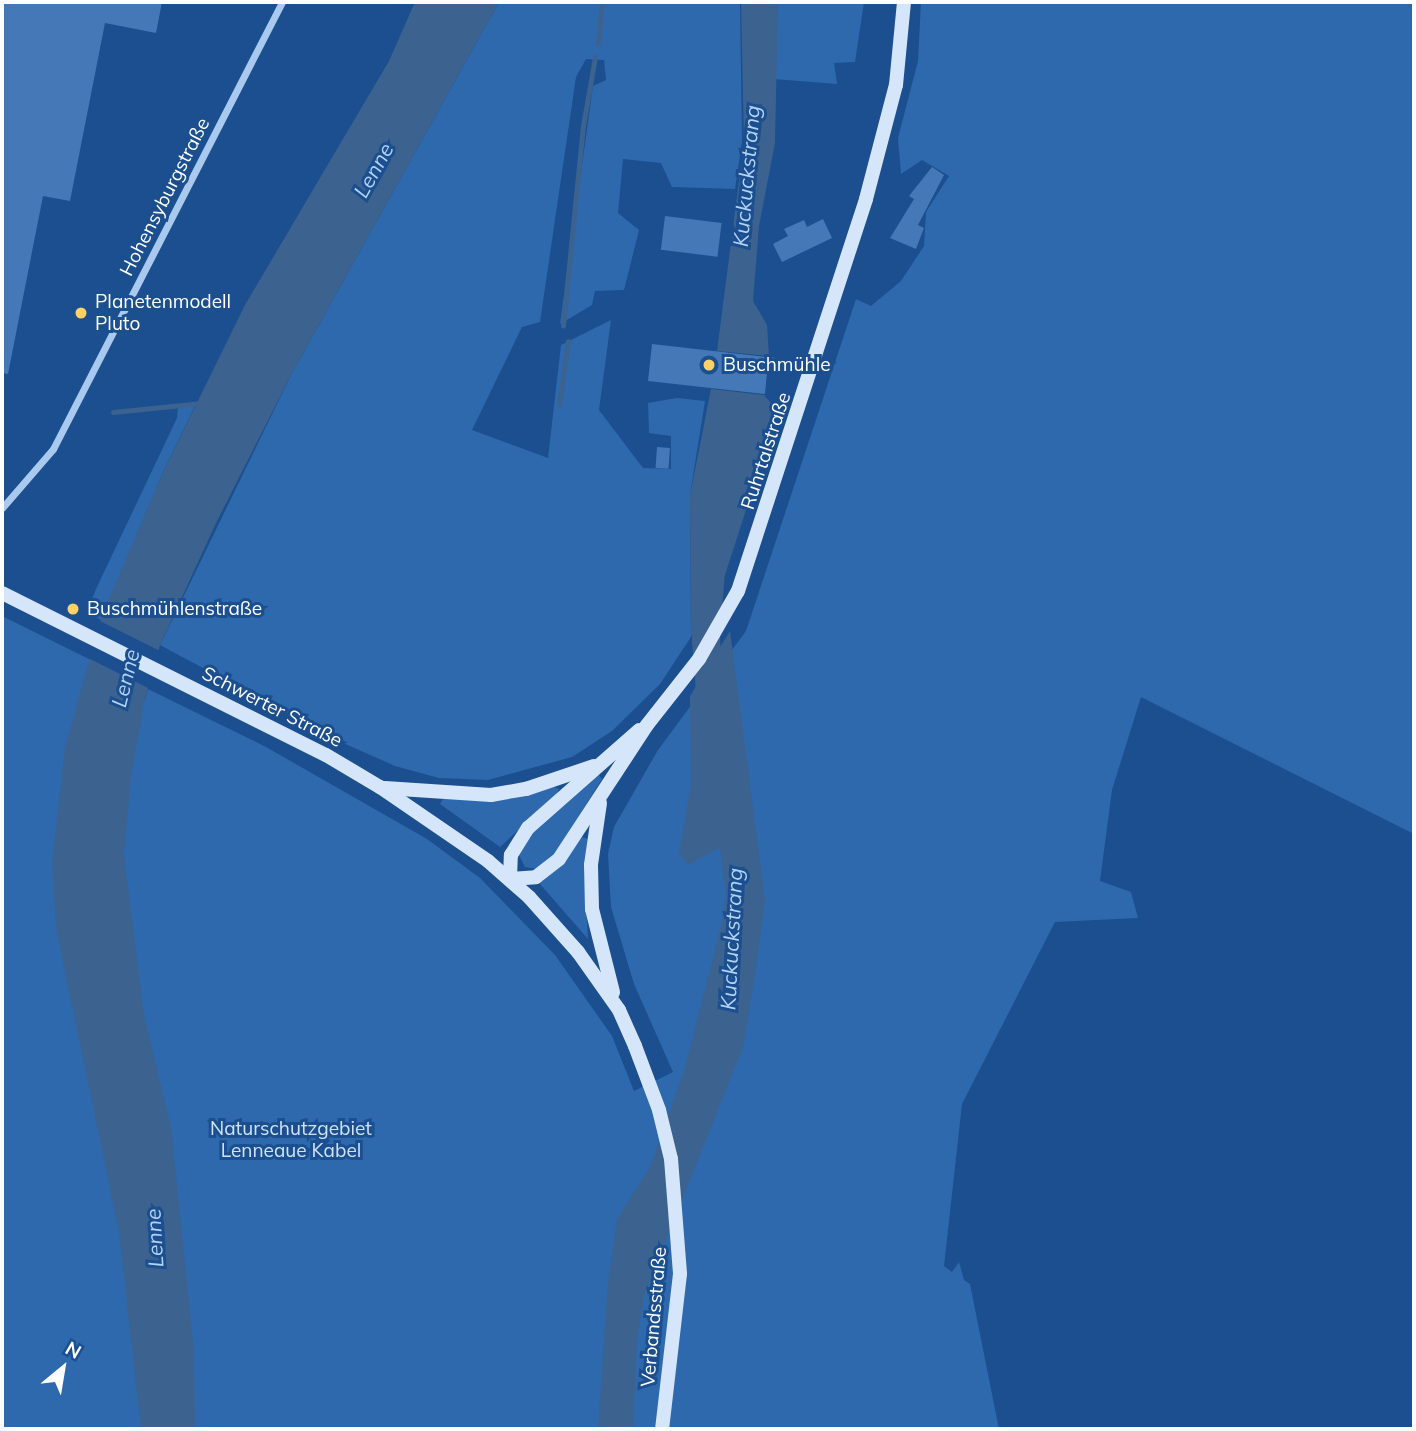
<!DOCTYPE html>
<html>
<head>
<meta charset="utf-8">
<style>
	body { margin:0 }
	#map { position:relative; width:1416px; height:1431px; overflow:hidden; background:#1b4f8f; font-family:Mulish,sans-serif }
	div>[style] { position:absolute }
	.green>* { inset:0; background:#2e69ad }
	.water>* { inset:0; background:#3c6290 }
	.pier>* { inset:0; background:#1b4f8f }
	.stream>* { height:4.5px; margin:-2.25px; padding:0 2.25px; transform-origin:2.25px; border-radius:2.25px; background:#3c6290 }
	.river>* { height:28px; margin:-14px; padding:0 14px; transform-origin:14px; border-radius:14px; background:#3c6290 }
	.building>* { inset:0; background:#4478b7; transform-origin:0 0 }
	.minor>* { height:7px; margin:-3.5px; padding:0 3.5px; transform-origin:3.5px; border-radius:3.5px; background:#a9c9ee }
	.secondary>* { height:14px; margin:-7px; padding:0 7px; transform-origin:7px; border-radius:7px; background:#d6e6fa }
	.dots>* { width:19px; height:19px; translate:-50% -50%; box-sizing:border-box; border:4px solid #1b4f8f; border-radius:50% }
	span { translate:-50% -50%; white-space:nowrap; text-align:center; line-height:1.15; -webkit-text-stroke:6px #1b4f8f; paint-order:stroke }
	.street-label { font-size:19px; color:#fff }
	.poi-label { font-size:19px; color:#fff }
	.left { translate:0 -50%; text-align:left }
	.park-label { font-size:19px; color:#cfe3fa }
	.water-label { font-size:21px; color:#b5d3f5; font-style:italic }
	.frame { position:absolute; inset:0; border:4px solid #fff; pointer-events:none }
	.north { position:absolute; left:28px; top:1333px; width:70px; height:70px; -webkit-text-stroke:5px #1b4f8f; paint-order:stroke; rotate:30deg; font-size:19px; font-weight:700; line-height:28px; text-align:center; color:#fff }
	.north::after { content:''; display:block; margin:auto; width:24px; height:32px; background:#fff; clip-path:polygon(50% 0,100% 100%,50% 72%,0 100%) }
</style>
</head>
<body>
<div id="map">
	<div class="green">
		<i style="clip-path:polygon(499px 2px,740px 2px,742px 141px,735px 189px,672px 187px,661px 163px,623px 159px,618px 213px,639px 230px,624px 290px,595px 291px,592px 305px,560px 324px,593px 86px,606px 80px,604px 60px,586px 59px,576px 77px,540px 322px,522px 327px,472px 430px,548px 458px,561px 345px,611px 320px,599px 410px,643px 468px,671px 469px,671px 436px,649px 433px,648px 403px,677px 398px,705px 401px,690px 495px,691px 637px,660px 684px,612px 731px,572px 757px,488px 780px,439px 778px,395px 766px,341px 742px,160px 645px,292px 373px)"></i>
		<i style="clip-path:polygon(778px 2px,864px 2px,855px 62px,834px 63px,837px 84px,774px 79px)"></i>
		<i style="clip-path:polygon(921px 2px,1414px 2px,1414px 834px,1141px 697px,1112px 790px,1100px 881px,1131px 892px,1138px 918px,1055px 922px,962px 1104px,944px 1266px,952px 1272px,959px 1262px,964px 1280px,970px 1284px,999px 1429px,2px 1429px,2px 616px,91px 660px,88px 672px,145px 700px,148px 689px,266px 747px,427px 839px,480px 878px,555px 955px,612px 1036px,634px 1091px,673px 1072px,634px 984px,611px 907px,608px 854px,614px 827px,658px 750px,746px 631px,856px 299px,871px 306px,901px 281px,924px 246px,926px 212px,949px 176px,922px 160px,901px 174px,898px 138px,918px 61px)"></i>
		<i style="clip-path:polygon(196px 404px,164px 470px,101px 620px,87px 612px,96px 589px,177px 418px,178px 406px)"></i>
		<i style="clip-path:polygon(598px 774px,602px 779px,556px 852px,537px 869px,525px 867px,519px 855px,529px 835px)"></i>
		<i style="clip-path:polygon(554px 787px,559px 789px,557px 794px,500px 847px,440px 804px,443px 799px,510px 799px)"></i>
		<i style="clip-path:polygon(582px 837px,588px 839px,584px 867px,588px 939px,540px 884px)"></i>
	</div>
	<div class="water">
		<i style="clip-path:polygon(415px 2px,499px 2px,292px 373px,216px 523px,160px 645px,145px 699px,131px 776px,124px 855px,144px 1015px,171px 1127px,194px 1351px,195px 1429px,141px 1429px,119px 1232px,56px 928px,52px 863px,65px 747px,102px 615px,164px 470px,245px 305px,389px 61px)"></i>
		<i style="clip-path:polygon(741px 2px,778px 2px,775px 143px,759px 226px,753px 301px,767px 325px,769px 356px,717px 351px,744px 142px)"></i>
		<i style="clip-path:polygon(711px 389px,764px 395px,778px 411px,725px 575px,691px 637px,690px 495px)"></i>
		<i style="clip-path:polygon(730px 631px,765px 900px,755px 975px,743px 1047px,644px 1295px,637px 1340px,633px 1429px,598px 1429px,608px 1282px,617px 1219px,650px 1167px,685px 1068px,722px 922px,726px 895px,720px 848px,688px 865px,679px 854px,691px 785px,690px 696px)"></i>
	</div>
	<div class="pier">
		<i style="clip-path:polygon(98px 620px,162px 652px,152px 690px,88px 658px)"></i>
	</div>
	<div class="stream">
		<i style="left:598px;top:44px;width:42px;rotate:-84.6deg"></i>
		<i style="left:563px;top:326px;width:201px;rotate:-84.3deg"></i>
		<i style="left:583px;top:126px;width:70px;rotate:-80.1deg"></i>
		<i style="left:559px;top:405px;width:64px;rotate:-81.9deg"></i>
		<i style="left:113px;top:412px;width:89px;rotate:-5.8deg"></i>
	</div>
	<div class="river">
		<i style="left:711px;top:705px;width:65px;rotate:-94.4deg"></i>
		<i style="left:706px;top:640px;width:69px;rotate:-85.9deg"></i>
	</div>
	<div class="building">
		<i style="clip-path:polygon(2px 2px,162px 2px,156px 33px,105px 23px,70px 201px,43px 196px,8px 374px,2px 373px)"></i>
		<i style="clip-path:polygon(932px 167px,944px 175px,918px 225px,924px 228px,916px 249px,890px 238px,914px 199px,909px 196px)"></i>
		<i style="left:665px;top:216px;width:57px;height:34px;rotate:7deg"></i>
		<i style="clip-path:polygon(823px 219px,832px 238px,782px 262px,773px 244px,788px 236px,784px 229px,804px 220px,807px 227px)"></i>
		<i style="clip-path:polygon(652px 344px,776px 358px,775px 374px,767px 373px,765px 394px,648px 381px)"></i>
		<i style="left:657px;top:447px;width:13px;height:21px;rotate:4deg"></i>
	</div>
	<div class="minor">
		<i style="left:2px;top:508px;width:78px;rotate:-49.2deg"></i>
		<i style="left:53px;top:449px;width:502px;rotate:-62.87deg"></i>
	</div>
	<div class="secondary">
		<i style="left:2px;top:593px;width:362px;rotate:26.6deg"></i>
		<i style="left:326px;top:755px;width:63px;rotate:30.7deg"></i>
		<i style="left:380px;top:787px;width:131px;rotate:34.4deg"></i>
		<i style="left:488px;top:861px;width:55px;rotate:41.3deg"></i>
		<i style="left:529px;top:897px;width:74px;rotate:48.3deg"></i>
		<i style="left:578px;top:952px;width:71px;rotate:54.7deg"></i>
		<i style="left:619px;top:1010px;width:39px;rotate:66deg"></i>
		<i style="left:635px;top:1046px;width:68px;rotate:69.4deg"></i>
		<i style="left:659px;top:1110px;width:50px;rotate:76.2deg"></i>
		<i style="left:671px;top:1159px;width:115px;rotate:85.5deg"></i>
		<i style="left:680px;top:1274px;width:156px;rotate:96.6deg"></i>
		<i style="left:385px;top:788px;width:106px;rotate:3.8deg"></i>
		<i style="left:491px;top:795px;width:36px;rotate:-10deg"></i>
		<i style="left:526px;top:789px;width:72px;rotate:-18.7deg"></i>
		<i style="left:600px;top:803px;width:63px;rotate:98.3deg"></i>
		<i style="left:591px;top:865px;width:44px;rotate:88.7deg"></i>
		<i style="left:592px;top:909px;width:86px;rotate:75.8deg"></i>
		<i style="left:510px;top:879px;width:26px;rotate:-4deg"></i>
		<i style="left:536px;top:877px;width:29px;rotate:-38deg"></i>
		<i style="left:559px;top:859px;width:160px;rotate:-56.7deg"></i>
		<i style="left:647px;top:725px;width:84px;rotate:-51.8deg"></i>
		<i style="left:699px;top:659px;width:78px;rotate:-60.2deg"></i>
		<i style="left:738px;top:591px;width:412px;rotate:-71.9deg"></i>
		<i style="left:866px;top:199px;width:118px;rotate:-75.3deg"></i>
		<i style="left:896px;top:85px;width:83px;rotate:-84.5deg"></i>
		<i style="left:510px;top:879px;width:24px;rotate:-88deg"></i>
		<i style="left:511px;top:855px;width:32px;rotate:-58deg"></i>
		<i style="left:528px;top:828px;width:148px;rotate:-41.4deg"></i>
	</div>
	<div class="dots">
		<i style="left:81px;top:313px;background:#ffd166"></i>
		<i style="left:709px;top:365px;background:#ffd166"></i>
		<i style="left:73px;top:609px;background:#ffd166"></i>
	</div>
	<div class="street-label">
		<span style="left:165px;top:197px;rotate:-63deg">Hohensyburgstraße</span>
		<span style="left:766px;top:451px;rotate:-72deg">Ruhrtalstraße</span>
		<span style="left:272px;top:707px;rotate:27deg">Schwerter Straße</span>
		<span style="left:654px;top:1317px;rotate:-85deg">Verbandsstraße</span>
	</div>
	<div class="poi-label">
		<span class="left" style="left:95px;top:313px">Planetenmodell<br>Pluto</span>
		<span class="left" style="left:723px;top:365px">Buschmühle</span>
		<span class="left" style="left:87px;top:609px">Buschmühlenstraße</span>
	</div>
	<div class="park-label">
		<span style="left:291px;top:1140px">Naturschutzgebiet<br>Lenneaue Kabel</span>
	</div>
	<div class="water-label">
		<span style="left:373px;top:170px;rotate:-61deg">Lenne</span>
		<span style="left:746px;top:176px;rotate:-85deg">Kuckuckstrang</span>
		<span style="left:125px;top:678px;rotate:-76deg">Lenne</span>
		<span style="left:731px;top:939px;rotate:-87deg">Kuckuckstrang</span>
		<span style="left:154px;top:1238px;rotate:-93deg">Lenne</span>
	</div>
	<div class="frame"></div>
	<div class="north">N</div>
</div>
</body>
</html>
